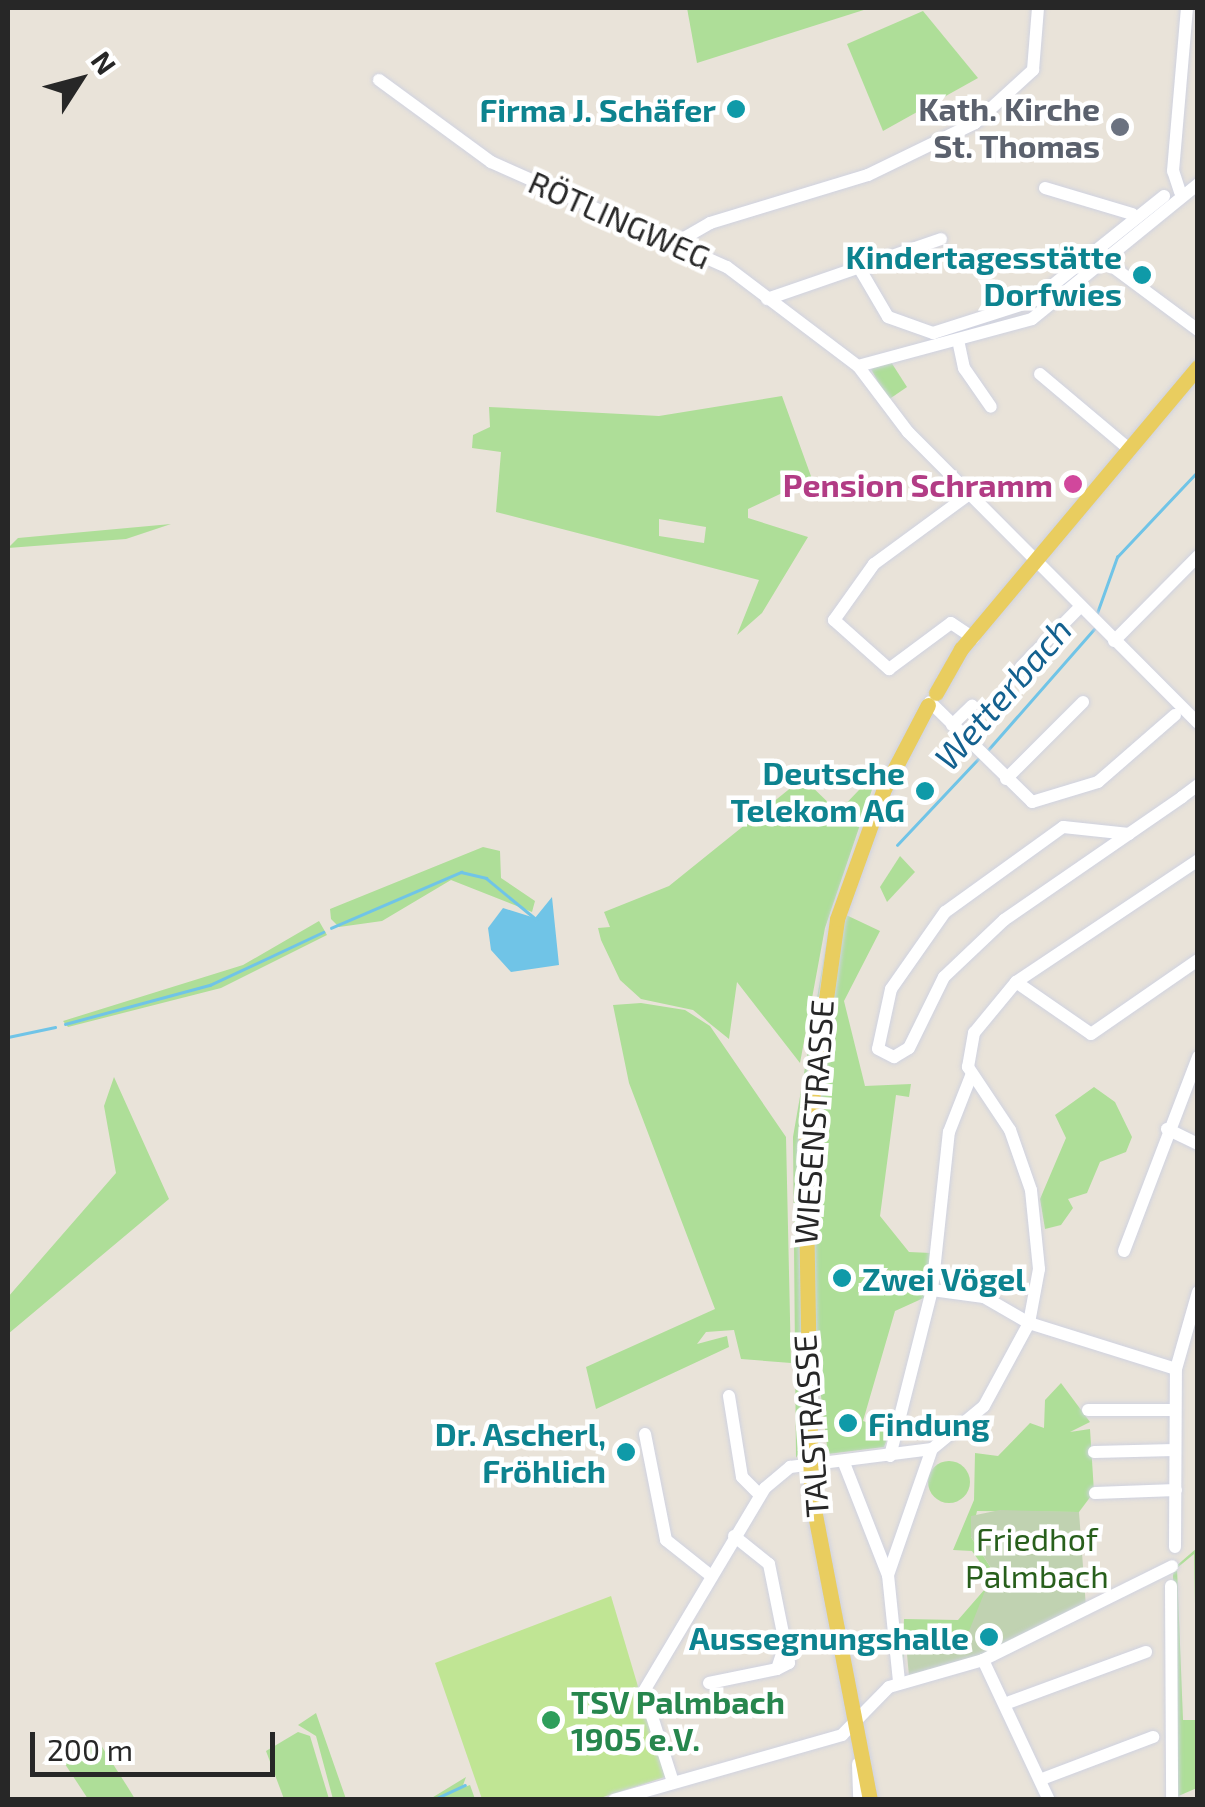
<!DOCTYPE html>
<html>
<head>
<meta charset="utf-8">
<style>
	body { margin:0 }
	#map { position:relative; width:1205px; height:1807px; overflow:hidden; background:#e9e3d9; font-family:"Exo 2",sans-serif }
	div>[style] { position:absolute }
	.green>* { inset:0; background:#aede98 }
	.round { border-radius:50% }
	.cemetery>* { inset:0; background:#c0d2b1 }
	.pitch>* { inset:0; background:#c0e594 }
	.water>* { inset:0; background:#70c4e7 }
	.stream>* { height:2.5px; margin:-1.25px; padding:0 1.25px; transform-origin:1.25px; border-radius:1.25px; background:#70c4e7 }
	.roads { filter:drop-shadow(0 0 2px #cfd2e0) drop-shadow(0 0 2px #cfd2e0) }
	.minor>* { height:12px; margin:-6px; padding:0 6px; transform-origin:6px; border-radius:6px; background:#fff }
	.major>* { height:15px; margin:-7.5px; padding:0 7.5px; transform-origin:7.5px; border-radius:7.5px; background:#e9cd5f }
	.dots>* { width:28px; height:28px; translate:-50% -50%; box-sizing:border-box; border:5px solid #fff; border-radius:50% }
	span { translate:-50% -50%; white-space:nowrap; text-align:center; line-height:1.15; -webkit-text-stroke:9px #fff; paint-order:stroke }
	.culture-label { font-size:32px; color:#0d838f; font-weight:700 }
	.right { translate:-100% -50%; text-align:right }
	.left { translate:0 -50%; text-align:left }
	.worship-label { font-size:32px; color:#5b616d; font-weight:700 }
	.street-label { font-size:32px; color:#272727 }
	.hotel-label { font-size:32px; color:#b23c85; font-weight:700 }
	.park-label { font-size:32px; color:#285f1c }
	.leisure-label { font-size:32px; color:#27864d; font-weight:700 }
	.water-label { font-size:35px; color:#14618f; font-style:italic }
	.frame { position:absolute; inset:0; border:10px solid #272727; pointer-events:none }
	.north { position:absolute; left:30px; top:30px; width:100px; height:100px; -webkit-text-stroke:8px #fff; paint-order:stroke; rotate:54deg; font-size:28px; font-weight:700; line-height:40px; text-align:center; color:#272727 }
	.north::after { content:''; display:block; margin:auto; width:35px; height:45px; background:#272727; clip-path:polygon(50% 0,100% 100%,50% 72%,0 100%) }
	.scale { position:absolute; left:30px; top:1732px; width:245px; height:45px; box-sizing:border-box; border:5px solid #272727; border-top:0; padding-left:12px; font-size:30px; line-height:35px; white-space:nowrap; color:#272727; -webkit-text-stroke:8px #fff; paint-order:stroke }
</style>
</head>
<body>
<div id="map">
	<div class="green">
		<i style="clip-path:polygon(687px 8px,870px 8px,697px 63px)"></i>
		<i style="clip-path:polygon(923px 11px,978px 78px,883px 131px,847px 44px)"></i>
		<i style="clip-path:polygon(891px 362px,907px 387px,888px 400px,871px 369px)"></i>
		<i style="clip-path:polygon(evenodd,782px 396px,812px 479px,748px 509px,748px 518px,808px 537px,762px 613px,737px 635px,759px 580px,496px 512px,501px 452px,472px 448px,473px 435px,490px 427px,489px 407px,659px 416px,782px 396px,659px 519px,706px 527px,704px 543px,659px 536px,659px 519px)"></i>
		<i style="clip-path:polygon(171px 524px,126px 539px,8px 548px,18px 538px)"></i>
		<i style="clip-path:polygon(879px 769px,825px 928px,800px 1063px,737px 982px,729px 1039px,693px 1010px,641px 999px,620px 980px,601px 940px,598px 928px,610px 927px,604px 912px,669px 886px,803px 778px,838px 812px)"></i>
		<i style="clip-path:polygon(483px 847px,500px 851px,501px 878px,535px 901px,532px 912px,451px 880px,382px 921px,339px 927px,331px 919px,330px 909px)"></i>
		<i style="clip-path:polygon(900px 856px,915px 872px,887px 902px,880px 887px)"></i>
		<i style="clip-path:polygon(844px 914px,880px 931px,844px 1001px,865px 1086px,911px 1084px,909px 1097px,896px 1095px,880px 1216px,909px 1252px,931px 1253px,928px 1296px,895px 1311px,863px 1421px,891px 1430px,884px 1447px,828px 1454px,808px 1289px,813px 1101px)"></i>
		<i style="clip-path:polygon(319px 921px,327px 935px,221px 988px,68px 1027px,63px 1021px,243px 965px)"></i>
		<i style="clip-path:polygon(829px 929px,806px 1081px,803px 1446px,796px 1458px,793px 1137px)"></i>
		<i style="clip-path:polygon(641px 1003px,685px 1010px,710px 1026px,786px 1137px,791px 1363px,741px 1359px,734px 1330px,706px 1332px,697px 1344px,727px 1336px,729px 1347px,596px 1409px,586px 1367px,715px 1309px,629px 1083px,613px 1005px)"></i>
		<i style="clip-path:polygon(114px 1077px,169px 1199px,8px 1334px,8px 1297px,116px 1173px,104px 1106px)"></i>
		<i style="clip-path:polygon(1094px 1087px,1115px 1102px,1132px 1137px,1126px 1152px,1100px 1162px,1087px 1193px,1068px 1199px,1073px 1208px,1061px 1225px,1045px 1229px,1040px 1199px,1066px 1138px,1055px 1115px)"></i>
		<i style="clip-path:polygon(1061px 1383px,1090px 1422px,1070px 1432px,1090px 1429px,1094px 1492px,1079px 1512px,977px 1511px,971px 1537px,993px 1571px,987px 1599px,970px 1631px,906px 1644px,901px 1670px,904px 1619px,958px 1620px,985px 1589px,987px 1572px,972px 1551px,953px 1550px,974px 1500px,975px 1453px,998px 1456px,1030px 1423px,1044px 1428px,1045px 1400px)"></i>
		<i class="round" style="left:928px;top:1461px;width:42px;height:42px"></i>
		<i style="clip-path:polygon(1197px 1548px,1197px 1707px,1194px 1554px,1177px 1568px,1183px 1720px,1197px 1720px,1197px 1788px,1176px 1797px,1173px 1575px,1175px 1567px)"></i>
		<i style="clip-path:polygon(316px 1713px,346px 1799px,333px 1799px,316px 1736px,298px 1725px)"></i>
		<i style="clip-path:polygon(298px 1732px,310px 1736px,329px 1799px,284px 1799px,266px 1751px)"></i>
		<i style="clip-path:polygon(97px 1739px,127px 1786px,135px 1799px,88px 1799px,63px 1761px)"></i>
		<i style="clip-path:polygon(466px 1777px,462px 1788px,470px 1785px,475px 1799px,430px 1799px)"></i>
	</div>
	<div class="cemetery">
		<i style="clip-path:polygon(1000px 1510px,1079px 1512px,1086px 1607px,974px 1658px,909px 1676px,906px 1644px,969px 1631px,993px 1571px,971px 1537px,971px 1516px)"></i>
	</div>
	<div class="pitch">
		<i style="clip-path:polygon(611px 1596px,665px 1777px,597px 1799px,482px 1799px,435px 1663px)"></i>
	</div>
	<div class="water">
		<i style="clip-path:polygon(552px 897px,559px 965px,511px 972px,491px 950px,488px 928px,503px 908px,535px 918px)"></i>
	</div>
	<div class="stream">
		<i style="left:1096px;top:616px;width:63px;rotate:-70.4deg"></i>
		<i style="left:1117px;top:557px;width:118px;rotate:-46.7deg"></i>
		<i style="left:987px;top:751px;width:162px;rotate:-48.7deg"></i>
		<i style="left:897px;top:845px;width:118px;rotate:-46.7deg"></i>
		<i style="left:331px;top:928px;width:142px;rotate:-23.3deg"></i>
		<i style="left:461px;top:872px;width:26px;rotate:13deg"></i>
		<i style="left:486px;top:878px;width:65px;rotate:39.4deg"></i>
		<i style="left:65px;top:1024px;width:150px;rotate:-15.1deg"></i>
		<i style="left:210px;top:985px;width:125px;rotate:-25.1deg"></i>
		<i style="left:8px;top:1037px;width:48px;rotate:-12deg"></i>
		<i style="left:433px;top:1800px;width:35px;rotate:-25deg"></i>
	</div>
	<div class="roads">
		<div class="minor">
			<i style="left:379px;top:80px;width:139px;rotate:36.2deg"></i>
			<i style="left:491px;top:162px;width:258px;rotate:24deg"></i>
			<i style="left:727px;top:267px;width:164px;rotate:37.1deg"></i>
			<i style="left:858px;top:366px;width:83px;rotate:52.9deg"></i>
			<i style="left:908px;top:432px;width:411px;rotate:45.1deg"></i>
			<i style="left:1045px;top:188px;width:91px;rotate:16.6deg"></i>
			<i style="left:1180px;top:192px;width:22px;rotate:-108deg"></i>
			<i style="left:1173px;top:171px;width:164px;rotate:-85.1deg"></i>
			<i style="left:679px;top:241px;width:36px;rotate:-30deg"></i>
			<i style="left:710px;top:223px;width:165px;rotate:-16.9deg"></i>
			<i style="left:868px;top:175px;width:119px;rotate:-25.9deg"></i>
			<i style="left:975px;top:123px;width:79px;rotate:-42.4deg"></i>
			<i style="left:1033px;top:70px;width:62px;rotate:-85.4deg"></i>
			<i style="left:1105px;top:261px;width:116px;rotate:36.6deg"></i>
			<i style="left:861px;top:271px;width:53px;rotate:59.6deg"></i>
			<i style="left:888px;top:317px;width:48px;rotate:19.6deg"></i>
			<i style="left:933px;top:333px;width:105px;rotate:-17.7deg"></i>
			<i style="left:1033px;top:301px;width:168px;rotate:-38.7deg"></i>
			<i style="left:767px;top:299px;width:184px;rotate:-19deg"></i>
			<i style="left:958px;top:340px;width:29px;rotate:78deg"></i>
			<i style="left:964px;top:368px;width:47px;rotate:55.3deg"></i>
			<i style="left:858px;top:366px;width:180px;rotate:-15.1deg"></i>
			<i style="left:1032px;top:319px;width:214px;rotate:-39.1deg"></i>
			<i style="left:1040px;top:374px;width:115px;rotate:40.1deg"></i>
			<i style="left:968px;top:495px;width:117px;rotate:143.7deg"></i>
			<i style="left:874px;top:564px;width:69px;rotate:125.5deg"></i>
			<i style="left:834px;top:620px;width:74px;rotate:41.7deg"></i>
			<i style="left:889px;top:669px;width:77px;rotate:-36.6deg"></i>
			<i style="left:951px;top:623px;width:27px;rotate:34deg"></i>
			<i style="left:1114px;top:641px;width:120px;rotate:-45.3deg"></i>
			<i style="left:1021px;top:667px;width:84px;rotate:-45.5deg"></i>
			<i style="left:930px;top:702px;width:143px;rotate:44.4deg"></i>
			<i style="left:1032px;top:802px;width:69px;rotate:-16.9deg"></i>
			<i style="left:1098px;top:782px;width:102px;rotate:-41deg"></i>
			<i style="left:952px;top:725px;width:28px;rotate:-44deg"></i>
			<i style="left:1006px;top:779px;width:109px;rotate:-45deg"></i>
			<i style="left:1129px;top:834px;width:66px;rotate:-173.9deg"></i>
			<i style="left:1063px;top:827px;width:145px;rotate:144.2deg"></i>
			<i style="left:945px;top:912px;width:94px;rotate:125deg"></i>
			<i style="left:891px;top:989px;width:61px;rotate:102.2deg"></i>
			<i style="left:878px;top:1049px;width:18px;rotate:27deg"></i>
			<i style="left:894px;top:1057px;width:17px;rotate:-31deg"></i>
			<i style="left:909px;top:1048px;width:79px;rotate:-63.8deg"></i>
			<i style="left:944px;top:977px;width:83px;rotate:-43.5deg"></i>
			<i style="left:1004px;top:920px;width:216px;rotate:-34.6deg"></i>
			<i style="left:1182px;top:797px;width:20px;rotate:-37deg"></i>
			<i style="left:1016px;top:982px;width:91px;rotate:34.7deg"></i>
			<i style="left:1091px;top:1034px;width:130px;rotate:-34.7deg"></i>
			<i style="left:968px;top:1067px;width:35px;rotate:-80deg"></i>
			<i style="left:974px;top:1033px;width:66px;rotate:-50.5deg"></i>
			<i style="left:1016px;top:982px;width:219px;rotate:-33.8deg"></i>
			<i style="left:1167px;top:1129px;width:34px;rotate:26deg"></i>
			<i style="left:1124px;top:1251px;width:208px;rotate:-69.1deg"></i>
			<i style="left:932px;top:1290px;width:52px;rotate:7.7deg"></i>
			<i style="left:984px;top:1297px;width:52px;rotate:30deg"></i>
			<i style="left:1029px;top:1323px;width:154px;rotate:17.4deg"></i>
			<i style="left:729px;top:1396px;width:82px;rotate:80.9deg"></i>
			<i style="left:742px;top:1477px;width:25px;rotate:45deg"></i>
			<i style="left:1088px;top:1410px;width:85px"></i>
			<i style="left:645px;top:1434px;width:108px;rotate:78.8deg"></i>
			<i style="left:666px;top:1540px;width:56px;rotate:38.5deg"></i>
			<i style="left:1094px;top:1452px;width:80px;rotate:-1.4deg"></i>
			<i style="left:890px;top:1456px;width:171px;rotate:-75.8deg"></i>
			<i style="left:932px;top:1290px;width:159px;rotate:-83.9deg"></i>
			<i style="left:949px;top:1132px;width:60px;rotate:-68.6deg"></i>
			<i style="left:844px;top:1463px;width:120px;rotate:68.6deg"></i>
			<i style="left:888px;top:1575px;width:108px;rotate:84.1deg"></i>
			<i style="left:1095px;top:1493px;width:81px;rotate:-2.1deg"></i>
			<i style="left:734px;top:1536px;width:45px;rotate:38.7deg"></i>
			<i style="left:769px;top:1564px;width:101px;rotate:78.6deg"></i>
			<i style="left:789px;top:1663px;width:13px;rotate:153deg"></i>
			<i style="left:777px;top:1669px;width:26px;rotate:-72deg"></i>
			<i style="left:1175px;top:1547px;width:178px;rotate:-89.7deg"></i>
			<i style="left:1176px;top:1369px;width:80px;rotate:-74.1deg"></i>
			<i style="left:888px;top:1575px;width:133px;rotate:-70.8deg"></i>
			<i style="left:1171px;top:1586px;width:214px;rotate:89.7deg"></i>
			<i style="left:983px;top:1660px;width:155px;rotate:64.8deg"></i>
			<i style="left:709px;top:1683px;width:69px;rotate:-11.6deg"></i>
			<i style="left:1010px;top:1702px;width:145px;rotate:-20.2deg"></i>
			<i style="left:858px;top:1764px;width:36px;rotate:88deg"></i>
			<i style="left:672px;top:1779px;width:92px;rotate:-107.7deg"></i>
			<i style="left:644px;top:1691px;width:236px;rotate:-59.2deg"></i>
			<i style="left:765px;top:1488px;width:33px;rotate:-40deg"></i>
			<i style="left:790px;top:1467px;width:143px;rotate:-7.2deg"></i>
			<i style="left:932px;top:1449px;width:67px;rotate:-39.6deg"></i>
			<i style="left:984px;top:1406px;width:94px;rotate:-61.5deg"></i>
			<i style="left:1029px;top:1323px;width:55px;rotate:-79.5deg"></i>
			<i style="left:1039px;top:1269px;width:79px;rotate:-95.8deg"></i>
			<i style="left:1031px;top:1190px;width:64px;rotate:-109.3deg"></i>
			<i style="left:1010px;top:1130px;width:76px;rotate:-123.7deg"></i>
			<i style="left:1042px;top:1779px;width:119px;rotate:-20.7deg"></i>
			<i style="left:614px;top:1800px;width:237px;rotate:-15.9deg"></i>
			<i style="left:842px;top:1735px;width:67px;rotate:-45.6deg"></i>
			<i style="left:889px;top:1687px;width:98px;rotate:-16deg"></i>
			<i style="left:983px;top:1660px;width:211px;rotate:-26.4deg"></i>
		</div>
		<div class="major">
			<i style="left:936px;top:693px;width:51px;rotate:-60.4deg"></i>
			<i style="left:961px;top:649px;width:368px;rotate:-50deg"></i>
			<i style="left:870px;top:1800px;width:312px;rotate:-100.9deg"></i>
			<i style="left:811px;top:1494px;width:344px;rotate:-91deg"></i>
			<i style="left:805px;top:1150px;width:233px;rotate:-82.1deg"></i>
			<i style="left:837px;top:919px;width:136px;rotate:-70.2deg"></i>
			<i style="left:883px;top:791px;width:97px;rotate:-62.4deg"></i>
		</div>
	</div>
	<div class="dots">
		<i style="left:736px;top:109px;background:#0f9aa8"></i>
		<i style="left:1120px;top:127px;background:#6b7280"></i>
		<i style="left:1142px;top:275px;background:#0f9aa8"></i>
		<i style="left:1073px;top:484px;background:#d1479c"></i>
		<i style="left:925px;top:791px;background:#0f9aa8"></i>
		<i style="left:842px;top:1278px;background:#0f9aa8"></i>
		<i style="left:848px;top:1423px;background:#0f9aa8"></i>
		<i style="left:626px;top:1452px;background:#0f9aa8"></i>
		<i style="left:989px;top:1637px;background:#0f9aa8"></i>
		<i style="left:551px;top:1720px;background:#2e9e5b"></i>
	</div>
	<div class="culture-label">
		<span class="right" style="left:716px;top:109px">Firma J. Schäfer</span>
		<span class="right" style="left:1122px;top:275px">Kindertagesstätte<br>Dorfwies</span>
		<span class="right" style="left:905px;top:791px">Deutsche<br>Telekom AG</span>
		<span class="left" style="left:862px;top:1278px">Zwei Vögel</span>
		<span class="left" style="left:868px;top:1423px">Findung</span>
		<span class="right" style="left:606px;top:1452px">Dr. Ascherl,<br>Fröhlich</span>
		<span class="right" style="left:969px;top:1637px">Aussegnungshalle</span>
	</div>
	<div class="worship-label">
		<span class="right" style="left:1100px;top:127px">Kath. Kirche<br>St. Thomas</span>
	</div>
	<div class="street-label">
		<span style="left:620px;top:219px;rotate:24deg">RÖTLINGWEG</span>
		<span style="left:813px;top:1122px;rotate:-86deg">WIESENSTRASSE</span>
		<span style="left:810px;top:1426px;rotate:-94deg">TALSTRASSE</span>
	</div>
	<div class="hotel-label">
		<span class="right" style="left:1053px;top:484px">Pension Schramm</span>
	</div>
	<div class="park-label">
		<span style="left:1037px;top:1557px">Friedhof<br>Palmbach</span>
	</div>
	<div class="leisure-label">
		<span class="left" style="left:571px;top:1720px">TSV Palmbach<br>1905 e.V.</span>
	</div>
	<div class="water-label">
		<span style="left:1002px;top:693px;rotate:-49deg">Wetterbach</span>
	</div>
	<div class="frame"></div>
	<div class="north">N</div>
	<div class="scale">200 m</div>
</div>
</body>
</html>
